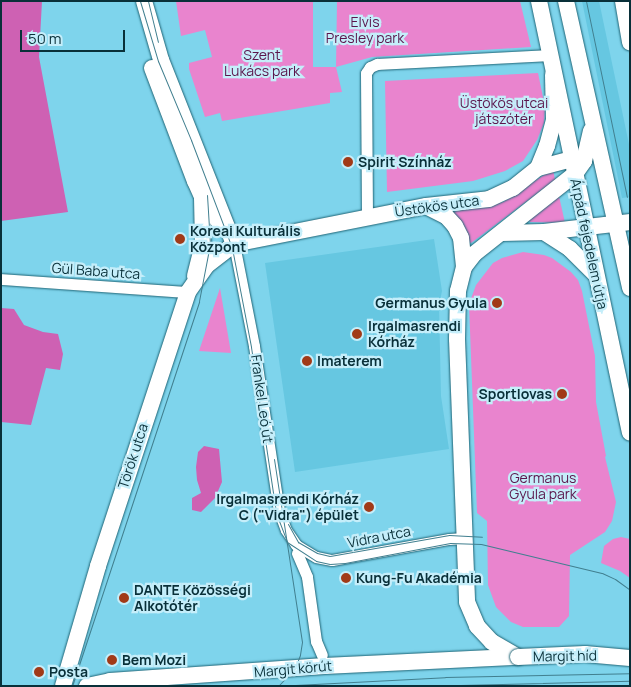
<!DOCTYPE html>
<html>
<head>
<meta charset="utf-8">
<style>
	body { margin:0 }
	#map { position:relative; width:631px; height:687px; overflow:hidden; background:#7ed4ec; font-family:Manrope,sans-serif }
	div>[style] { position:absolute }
	.built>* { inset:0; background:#66c7e1 }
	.green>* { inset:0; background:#e984ce }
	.forest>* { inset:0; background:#ce61b3 }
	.roads { filter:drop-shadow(0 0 1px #1f6475) drop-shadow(0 0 1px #1f6475) }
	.street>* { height:11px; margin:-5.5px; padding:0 5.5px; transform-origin:5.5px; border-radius:5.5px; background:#fff }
	.secondary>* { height:16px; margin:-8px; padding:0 8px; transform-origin:8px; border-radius:8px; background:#fff }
	.tram>* { height:1px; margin:-0.5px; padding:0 0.5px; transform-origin:0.5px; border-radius:0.5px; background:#417f8f }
	.bridges { filter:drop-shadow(0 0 1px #1f6475) drop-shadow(0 0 1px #1f6475) }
	.secondary-bridge>* { height:16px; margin:-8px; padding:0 8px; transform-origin:8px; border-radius:8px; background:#fff }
	.dots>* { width:14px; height:14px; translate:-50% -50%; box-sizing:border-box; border:2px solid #c5eefa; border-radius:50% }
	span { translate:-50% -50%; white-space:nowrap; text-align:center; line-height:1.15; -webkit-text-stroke:4.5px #c5eefa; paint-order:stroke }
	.park-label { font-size:14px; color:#5b164c }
	.poi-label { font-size:14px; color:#093039; font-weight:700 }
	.left { translate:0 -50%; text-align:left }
	.right { translate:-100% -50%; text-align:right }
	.street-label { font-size:14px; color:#093039 }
	.frame { position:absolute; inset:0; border:2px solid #093039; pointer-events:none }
	.scale { position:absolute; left:20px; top:30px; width:105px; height:22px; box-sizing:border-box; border:2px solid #093039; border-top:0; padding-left:6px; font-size:15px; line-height:18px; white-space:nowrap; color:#093039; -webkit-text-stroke:4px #c5eefa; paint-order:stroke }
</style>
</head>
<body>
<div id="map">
	<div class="built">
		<i style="clip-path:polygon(582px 1px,599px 1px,630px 149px,630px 197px,622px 198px)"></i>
		<i style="clip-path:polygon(434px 239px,442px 291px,439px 305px,441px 396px,449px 449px,295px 472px,265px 263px)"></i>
	</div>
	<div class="green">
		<i style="clip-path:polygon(176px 1px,313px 1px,313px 67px,336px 67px,337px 1px,520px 1px,531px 47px,372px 57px,336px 67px,342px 92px,330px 93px,330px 103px,222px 121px,220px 113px,205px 117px,189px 69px,189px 63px,212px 57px,205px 30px,181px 36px)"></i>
		<i style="clip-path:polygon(538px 73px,545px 107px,544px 123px,537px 140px,523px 161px,505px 171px,473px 181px,387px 192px,385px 81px)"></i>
		<i style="clip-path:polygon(553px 169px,555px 180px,471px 243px,467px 242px,452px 212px,503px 202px)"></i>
		<i style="clip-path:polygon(559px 196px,565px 223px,530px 222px,528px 218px)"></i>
		<i style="clip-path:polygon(523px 252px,544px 255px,552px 258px,571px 272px,578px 280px,582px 291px,595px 356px,596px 402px,606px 456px,605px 457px,616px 502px,612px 521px,605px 532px,570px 555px,569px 616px,559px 627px,523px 627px,511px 622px,496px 607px,488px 585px,487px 521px,477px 513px,469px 304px,476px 285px,493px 263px,502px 258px)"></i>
		<i style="clip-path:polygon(220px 288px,231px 353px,199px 351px)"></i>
		<i style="clip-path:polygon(621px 537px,630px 539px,630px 578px,620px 571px,601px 563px,604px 546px,613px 539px)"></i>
	</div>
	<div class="forest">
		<i style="clip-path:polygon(1px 1px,42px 1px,39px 57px,68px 212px,1px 221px)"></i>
		<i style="clip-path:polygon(1px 308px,14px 309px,24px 325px,43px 332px,58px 334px,63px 354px,60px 370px,46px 368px,31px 425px,1px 422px)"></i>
		<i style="clip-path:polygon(204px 446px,219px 449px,222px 482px,215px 498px,201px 512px,192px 510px,192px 498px,201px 493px,197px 480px,196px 467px,198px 452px)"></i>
	</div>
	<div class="roads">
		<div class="street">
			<i style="left:367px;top:217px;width:144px;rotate:-90.4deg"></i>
			<i style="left:366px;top:73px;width:7px;rotate:-56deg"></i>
			<i style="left:370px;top:67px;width:8px;rotate:-23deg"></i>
			<i style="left:377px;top:64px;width:173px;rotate:-3deg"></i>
			<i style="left:234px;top:244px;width:104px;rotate:78.9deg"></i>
			<i style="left:254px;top:346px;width:167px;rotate:81.4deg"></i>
			<i style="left:279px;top:511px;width:20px;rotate:70deg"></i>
			<i style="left:286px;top:530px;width:18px;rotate:56deg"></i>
			<i style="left:296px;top:545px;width:23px;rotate:31deg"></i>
			<i style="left:316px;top:557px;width:16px;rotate:11deg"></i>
			<i style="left:332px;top:560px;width:119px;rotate:-10.2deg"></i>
			<i style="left:449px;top:539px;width:15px;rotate:-4deg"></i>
			<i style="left:1px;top:279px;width:187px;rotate:4deg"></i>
			<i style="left:297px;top:553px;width:26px;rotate:67deg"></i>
			<i style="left:307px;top:577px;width:65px;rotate:82deg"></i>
			<i style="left:316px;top:641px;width:15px;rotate:67deg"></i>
		</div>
		<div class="secondary">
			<i style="left:144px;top:1px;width:61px;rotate:73.9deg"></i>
			<i style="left:161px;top:60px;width:198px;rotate:68.4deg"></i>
			<i style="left:539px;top:1px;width:441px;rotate:78.1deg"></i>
			<i style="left:566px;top:1px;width:294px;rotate:77.4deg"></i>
			<i style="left:623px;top:1px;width:42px;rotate:80.3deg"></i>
			<i style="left:152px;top:68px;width:121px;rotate:69.2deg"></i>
			<i style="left:195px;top:181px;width:17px;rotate:66deg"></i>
			<i style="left:202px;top:197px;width:30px;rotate:56deg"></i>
			<i style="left:538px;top:168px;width:35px;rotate:-15deg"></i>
			<i style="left:572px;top:159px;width:10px;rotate:6deg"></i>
			<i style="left:428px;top:207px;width:20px;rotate:27deg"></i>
			<i style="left:446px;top:216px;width:13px;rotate:48deg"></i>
			<i style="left:455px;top:226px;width:13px;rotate:63deg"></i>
			<i style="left:461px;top:238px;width:29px;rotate:84deg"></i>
			<i style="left:464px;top:267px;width:25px;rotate:104deg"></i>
			<i style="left:458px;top:291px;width:48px;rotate:91.2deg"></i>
			<i style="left:457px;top:339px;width:263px;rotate:87.8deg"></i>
			<i style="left:467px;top:602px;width:26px;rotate:67deg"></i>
			<i style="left:477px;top:626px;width:22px;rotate:47deg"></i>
			<i style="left:492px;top:642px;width:30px;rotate:30deg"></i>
			<i style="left:544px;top:232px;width:31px;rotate:33deg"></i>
			<i style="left:570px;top:249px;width:37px;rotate:45deg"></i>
			<i style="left:502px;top:233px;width:42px;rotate:-1.4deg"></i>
			<i style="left:544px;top:232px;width:87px;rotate:-6.6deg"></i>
			<i style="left:464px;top:267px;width:16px;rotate:-52deg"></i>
			<i style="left:474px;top:254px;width:129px;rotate:-38.4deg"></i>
			<i style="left:575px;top:174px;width:16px;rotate:-55deg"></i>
			<i style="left:584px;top:161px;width:31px;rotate:-77deg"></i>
			<i style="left:195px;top:276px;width:32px;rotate:-76deg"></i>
			<i style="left:203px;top:245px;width:48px;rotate:-91.2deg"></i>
			<i style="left:63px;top:686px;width:125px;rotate:-73.7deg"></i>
			<i style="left:98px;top:566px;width:288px;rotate:-71.8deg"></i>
			<i style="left:188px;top:292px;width:32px;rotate:-55deg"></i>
			<i style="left:206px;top:266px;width:36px;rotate:-38deg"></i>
			<i style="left:234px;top:244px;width:196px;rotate:-11.2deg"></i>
			<i style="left:426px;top:206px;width:63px;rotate:-6.3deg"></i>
			<i style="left:489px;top:199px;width:26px;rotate:-25deg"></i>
			<i style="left:513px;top:188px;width:32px;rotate:-39deg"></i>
			<i style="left:538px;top:168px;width:24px;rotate:-68deg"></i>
			<i style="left:547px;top:146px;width:28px;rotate:-75deg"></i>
			<i style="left:554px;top:119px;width:44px;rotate:-91.3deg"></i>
			<i style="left:87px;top:686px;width:24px;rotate:-12deg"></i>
			<i style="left:110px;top:681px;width:215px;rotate:-4deg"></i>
			<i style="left:324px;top:666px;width:194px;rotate:-2.7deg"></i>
		</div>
	</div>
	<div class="tram">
		<i style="left:140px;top:1px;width:63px;rotate:73.3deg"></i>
		<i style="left:158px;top:61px;width:86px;rotate:67.3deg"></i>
		<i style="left:191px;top:140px;width:116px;rotate:69.2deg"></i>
		<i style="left:232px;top:248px;width:101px;rotate:79.1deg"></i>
		<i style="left:251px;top:347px;width:168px;rotate:81.4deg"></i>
		<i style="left:276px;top:513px;width:31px;rotate:69deg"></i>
		<i style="left:287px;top:542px;width:35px;rotate:33deg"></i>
		<i style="left:316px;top:561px;width:14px;rotate:12deg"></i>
		<i style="left:330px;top:564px;width:15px;rotate:-4deg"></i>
		<i style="left:345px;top:563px;width:107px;rotate:-10.8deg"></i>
		<i style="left:450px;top:543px;width:31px;rotate:2deg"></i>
		<i style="left:481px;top:544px;width:124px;rotate:13.5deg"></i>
		<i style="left:602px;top:573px;width:14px;rotate:25deg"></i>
		<i style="left:615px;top:579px;width:19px;rotate:36deg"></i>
		<i style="left:148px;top:1px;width:42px;rotate:76.3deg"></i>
		<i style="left:586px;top:1px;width:200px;rotate:78.2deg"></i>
		<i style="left:274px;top:459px;width:185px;rotate:81.3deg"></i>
		<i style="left:302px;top:642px;width:13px;rotate:99deg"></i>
		<i style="left:300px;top:655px;width:14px;rotate:111deg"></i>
		<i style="left:295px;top:668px;width:25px;rotate:133deg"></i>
		<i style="left:288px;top:524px;width:21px;rotate:61deg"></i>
		<i style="left:298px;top:542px;width:22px;rotate:30deg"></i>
		<i style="left:317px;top:553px;width:13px;rotate:13deg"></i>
		<i style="left:330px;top:556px;width:121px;rotate:-10deg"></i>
		<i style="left:449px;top:535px;width:33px;rotate:3deg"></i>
		<i style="left:72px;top:686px;width:405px;rotate:-71.7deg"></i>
		<i style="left:199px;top:301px;width:58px;rotate:-79.1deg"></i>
		<i style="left:210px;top:244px;width:49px;rotate:-93.5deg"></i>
		<i style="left:276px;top:686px;width:169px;rotate:-3deg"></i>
		<i style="left:445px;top:677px;width:185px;rotate:-1.2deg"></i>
		<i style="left:419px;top:686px;width:211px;rotate:-1.4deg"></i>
	</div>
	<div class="bridges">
		<div class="secondary-bridge">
			<i style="left:518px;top:657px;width:67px;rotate:-2.6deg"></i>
			<i style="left:585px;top:654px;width:45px;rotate:5.1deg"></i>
		</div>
	</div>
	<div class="dots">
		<i style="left:348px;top:162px;background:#a13a18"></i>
		<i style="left:180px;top:239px;background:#a13a18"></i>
		<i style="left:497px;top:303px;background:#a13a18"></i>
		<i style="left:357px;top:334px;background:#a13a18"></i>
		<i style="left:307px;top:361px;background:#a13a18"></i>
		<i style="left:562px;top:394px;background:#a13a18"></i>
		<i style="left:369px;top:507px;background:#a13a18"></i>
		<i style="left:346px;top:578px;background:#a13a18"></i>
		<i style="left:124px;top:598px;background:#a13a18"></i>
		<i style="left:112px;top:660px;background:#a13a18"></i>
		<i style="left:39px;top:672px;background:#a13a18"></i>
	</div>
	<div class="park-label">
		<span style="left:365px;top:30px">Elvis<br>Presley park</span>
		<span style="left:262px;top:63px">Szent<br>Lukács park</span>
		<span style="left:504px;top:111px">Üstökös utcai<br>játszótér</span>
		<span style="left:543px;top:486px">Germanus<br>Gyula park</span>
	</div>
	<div class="poi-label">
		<span class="left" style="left:358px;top:162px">Spirit Színház</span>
		<span class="left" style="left:190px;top:239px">Koreai Kulturális<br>Központ</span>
		<span class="right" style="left:487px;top:303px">Germanus Gyula</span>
		<span class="left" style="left:368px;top:334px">Irgalmasrendi<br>Kórház</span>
		<span class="left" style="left:317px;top:361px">Imaterem</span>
		<span class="right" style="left:552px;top:394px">Sportlovas</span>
		<span class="right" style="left:359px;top:507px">Irgalmasrendi Kórház<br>C ("Vidra") épület</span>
		<span class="left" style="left:356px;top:578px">Kung-Fu Akadémia</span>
		<span class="left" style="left:134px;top:598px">DANTE Közösségi<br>Alkotótér</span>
		<span class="left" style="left:122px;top:660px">Bem Mozi</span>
		<span class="left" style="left:49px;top:672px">Posta</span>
	</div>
	<div class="street-label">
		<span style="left:437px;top:206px;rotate:-8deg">Üstökös utca</span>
		<span style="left:589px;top:244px;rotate:78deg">Árpád fejedelem útja</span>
		<span style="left:96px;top:271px;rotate:4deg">Gül Baba utca</span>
		<span style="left:262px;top:399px;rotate:82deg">Frankel Leó út</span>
		<span style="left:133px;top:456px;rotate:-72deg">Török utca</span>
		<span style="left:379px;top:537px;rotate:-11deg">Vidra utca</span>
		<span style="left:565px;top:656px;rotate:-1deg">Margit híd</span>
		<span style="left:293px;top:669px;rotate:-5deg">Margit körút</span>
	</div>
	<div class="frame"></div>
	<div class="scale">50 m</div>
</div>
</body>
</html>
